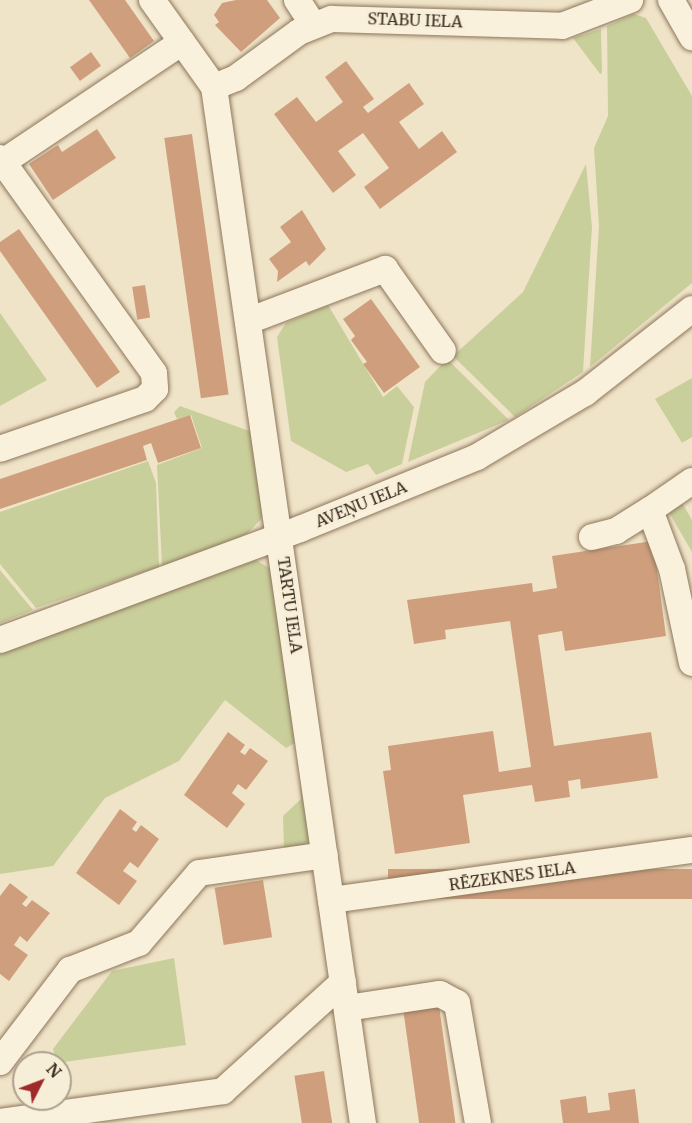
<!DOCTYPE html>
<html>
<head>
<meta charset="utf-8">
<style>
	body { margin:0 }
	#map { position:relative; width:692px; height:1123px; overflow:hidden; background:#f0e4c8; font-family:Merriweather,serif }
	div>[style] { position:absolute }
	.green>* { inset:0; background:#c9cf9b }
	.building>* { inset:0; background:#cf9f7d; transform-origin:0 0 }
	.roads { filter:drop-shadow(0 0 2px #8d765c) drop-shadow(0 0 2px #8d765c) }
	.minor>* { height:26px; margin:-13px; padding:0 13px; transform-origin:13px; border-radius:13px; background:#faf1dc }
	span { translate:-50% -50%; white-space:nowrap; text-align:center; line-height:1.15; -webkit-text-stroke:5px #f7eed8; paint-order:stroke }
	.street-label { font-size:16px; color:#3d2e20 }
	.north { position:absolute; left:12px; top:1051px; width:60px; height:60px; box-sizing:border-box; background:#f7eed8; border:2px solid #ada18e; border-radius:50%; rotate:48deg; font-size:16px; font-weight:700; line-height:24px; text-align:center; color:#3d2e20 }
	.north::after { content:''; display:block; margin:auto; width:21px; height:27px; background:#9e2a2b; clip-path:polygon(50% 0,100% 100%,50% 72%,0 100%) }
</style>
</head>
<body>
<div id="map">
	<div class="green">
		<i style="clip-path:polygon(634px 14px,646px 18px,692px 96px,692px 283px,590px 367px,599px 226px,594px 148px,608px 116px,607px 26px)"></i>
		<i style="clip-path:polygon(601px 29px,602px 73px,600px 74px,573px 38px)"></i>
		<i style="clip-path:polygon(586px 164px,592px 227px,583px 372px,515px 417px,453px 356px,523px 292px)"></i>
		<i style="clip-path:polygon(328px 305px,383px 397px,397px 386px,414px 407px,402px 464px,376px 475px,368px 464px,346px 472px,291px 441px,277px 337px,286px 323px)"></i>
		<i style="clip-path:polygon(0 313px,47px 380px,0 406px)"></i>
		<i style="clip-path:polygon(447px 359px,509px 420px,408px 462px,425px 382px)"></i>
		<i style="clip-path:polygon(692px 378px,692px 437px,682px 443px,655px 399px)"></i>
		<i style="clip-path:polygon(180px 406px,252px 432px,264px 516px,246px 535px,162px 566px,157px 465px,202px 448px,191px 415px,177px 419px,174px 412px)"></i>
		<i style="clip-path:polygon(148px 461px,156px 483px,159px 567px,36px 608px,0 564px,0 512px)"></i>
		<i style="clip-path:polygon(681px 501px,692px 520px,692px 552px,667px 509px)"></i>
		<i style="clip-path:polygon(256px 560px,271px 569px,295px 743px,286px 748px,225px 700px,179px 761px,105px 798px,53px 866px,0 874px,0 651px)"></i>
		<i style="clip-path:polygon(0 570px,33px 610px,0 623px)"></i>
		<i style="clip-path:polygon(300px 782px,310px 838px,303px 846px,284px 849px,283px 816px,301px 799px)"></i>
		<i style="clip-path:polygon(174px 958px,186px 1045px,57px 1063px,53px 1049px,112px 971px)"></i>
	</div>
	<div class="building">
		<i style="clip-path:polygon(89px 0,125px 0,154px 41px,130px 58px)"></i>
		<i style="clip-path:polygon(236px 0,267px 0,280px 18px,241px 52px,215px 25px,219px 22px,214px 15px,222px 3px)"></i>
		<i style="left:91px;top:52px;width:17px;height:26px;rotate:54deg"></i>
		<i style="clip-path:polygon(346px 61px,374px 99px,363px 107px,368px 113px,409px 83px,424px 104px,399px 122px,419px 149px,442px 131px,457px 152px,380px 209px,364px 187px,389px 168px,363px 133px,338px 151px,356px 175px,333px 193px,274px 114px,297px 97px,316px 122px,343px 102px,325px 77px)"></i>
		<i style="clip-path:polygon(97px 129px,116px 158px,53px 200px,29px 164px,58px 145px,62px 152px)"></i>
		<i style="left:192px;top:134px;width:263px;height:28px;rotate:82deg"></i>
		<i style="clip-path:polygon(302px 210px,326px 249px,309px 266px,306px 261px,277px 282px,278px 271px,269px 259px,291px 242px,280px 227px)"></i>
		<i style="clip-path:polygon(19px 229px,120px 372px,97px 388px,0 251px,0 242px)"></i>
		<i style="left:145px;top:285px;width:33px;height:13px;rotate:81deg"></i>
		<i style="clip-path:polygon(371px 299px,420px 367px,384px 393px,363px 364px,367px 362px,351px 340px,355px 336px,343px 319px)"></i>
		<i style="clip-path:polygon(190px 415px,201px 448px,158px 463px,151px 443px,143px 446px,147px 460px,0 509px,0 479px)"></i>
		<i style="clip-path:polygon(653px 541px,666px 636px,565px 651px,562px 631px,538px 635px,554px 746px,651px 732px,658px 778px,581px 789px,580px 779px,568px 781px,570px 797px,535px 802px,532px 785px,463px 795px,470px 843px,395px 854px,383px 771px,391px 770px,388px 746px,493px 731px,499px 772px,531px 767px,510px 621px,445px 630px,446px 639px,414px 644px,407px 600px,532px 583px,533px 592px,557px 588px,552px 556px)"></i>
		<i style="clip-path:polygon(228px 732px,245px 745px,240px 752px,245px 755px,250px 748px,268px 761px,246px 790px,238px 784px,232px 793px,245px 804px,227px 828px,184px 795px)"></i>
		<i style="clip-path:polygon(120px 809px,137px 822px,132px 829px,136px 832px,141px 825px,159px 839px,138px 868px,130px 862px,123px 871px,137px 881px,119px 905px,76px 873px)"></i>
		<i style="left:692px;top:869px;width:30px;height:304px;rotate:90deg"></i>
		<i style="left:263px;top:880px;width:58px;height:49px;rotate:81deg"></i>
		<i style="clip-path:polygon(10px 883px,28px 897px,22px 904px,26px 907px,32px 900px,50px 913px,27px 942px,20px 936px,14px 945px,28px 955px,9px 981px,0 974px,0 896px)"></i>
		<i style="left:439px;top:1006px;width:118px;height:36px;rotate:82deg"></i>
		<i style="left:324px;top:1071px;width:53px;height:30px;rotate:81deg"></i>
		<i style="clip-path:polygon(635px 1089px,639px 1123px,563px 1123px,560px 1100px,586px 1096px,588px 1113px,610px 1110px,608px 1093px)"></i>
	</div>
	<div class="roads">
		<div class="minor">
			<i style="left:152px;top:0;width:107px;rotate:54.5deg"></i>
			<i style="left:214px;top:87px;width:1047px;rotate:81.82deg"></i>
			<i style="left:297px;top:0;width:30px;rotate:57deg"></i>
			<i style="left:671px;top:0;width:43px;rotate:60.4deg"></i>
			<i style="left:214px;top:87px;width:24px;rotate:-22deg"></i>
			<i style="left:236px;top:78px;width:78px;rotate:-36.1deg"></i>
			<i style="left:299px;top:32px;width:35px;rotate:-22deg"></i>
			<i style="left:332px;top:19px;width:230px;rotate:1.7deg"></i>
			<i style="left:562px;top:26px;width:73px;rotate:-20.9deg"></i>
			<i style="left:0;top:158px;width:264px;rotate:54.4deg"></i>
			<i style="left:154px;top:373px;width:16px;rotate:86deg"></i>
			<i style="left:155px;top:389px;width:14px;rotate:135deg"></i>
			<i style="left:145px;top:399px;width:153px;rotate:161deg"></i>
			<i style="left:0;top:164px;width:219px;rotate:-33.8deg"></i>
			<i style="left:248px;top:321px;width:147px;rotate:-20.8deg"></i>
			<i style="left:385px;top:269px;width:100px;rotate:54.7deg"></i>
			<i style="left:650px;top:510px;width:51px;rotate:-34.6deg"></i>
			<i style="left:592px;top:537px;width:25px;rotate:-14deg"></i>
			<i style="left:616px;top:531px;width:40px;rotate:-32deg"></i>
			<i style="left:650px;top:510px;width:63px;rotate:69.6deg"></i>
			<i style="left:672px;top:569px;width:96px;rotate:78deg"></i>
			<i style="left:0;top:640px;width:320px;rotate:-20.3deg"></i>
			<i style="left:300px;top:529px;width:191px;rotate:-22.1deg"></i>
			<i style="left:477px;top:457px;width:126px;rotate:-30.7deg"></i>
			<i style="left:585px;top:393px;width:136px;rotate:-38.1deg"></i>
			<i style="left:331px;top:900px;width:364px;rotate:-7.9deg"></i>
			<i style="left:347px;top:1008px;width:94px;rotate:-8.6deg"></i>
			<i style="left:440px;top:994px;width:19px;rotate:28deg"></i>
			<i style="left:457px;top:1003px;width:122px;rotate:80.1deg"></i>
			<i style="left:0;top:1062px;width:116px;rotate:-52.7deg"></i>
			<i style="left:70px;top:970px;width:74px;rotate:-21.4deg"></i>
			<i style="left:139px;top:943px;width:92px;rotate:-49.4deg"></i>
			<i style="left:199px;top:873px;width:127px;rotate:-8.1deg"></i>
			<i style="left:0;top:1122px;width:225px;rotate:-7.9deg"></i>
			<i style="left:223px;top:1091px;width:162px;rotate:-42.2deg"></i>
		</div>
	</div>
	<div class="street-label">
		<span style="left:415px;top:20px;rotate:2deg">STABU IELA</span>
		<span style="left:361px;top:504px;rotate:-22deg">AVEŅU IELA</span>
		<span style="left:290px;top:605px;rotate:82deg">TARTU IELA</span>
		<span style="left:512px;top:876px;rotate:-8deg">RĒZEKNES IELA</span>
	</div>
	<div class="north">N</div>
</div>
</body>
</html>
